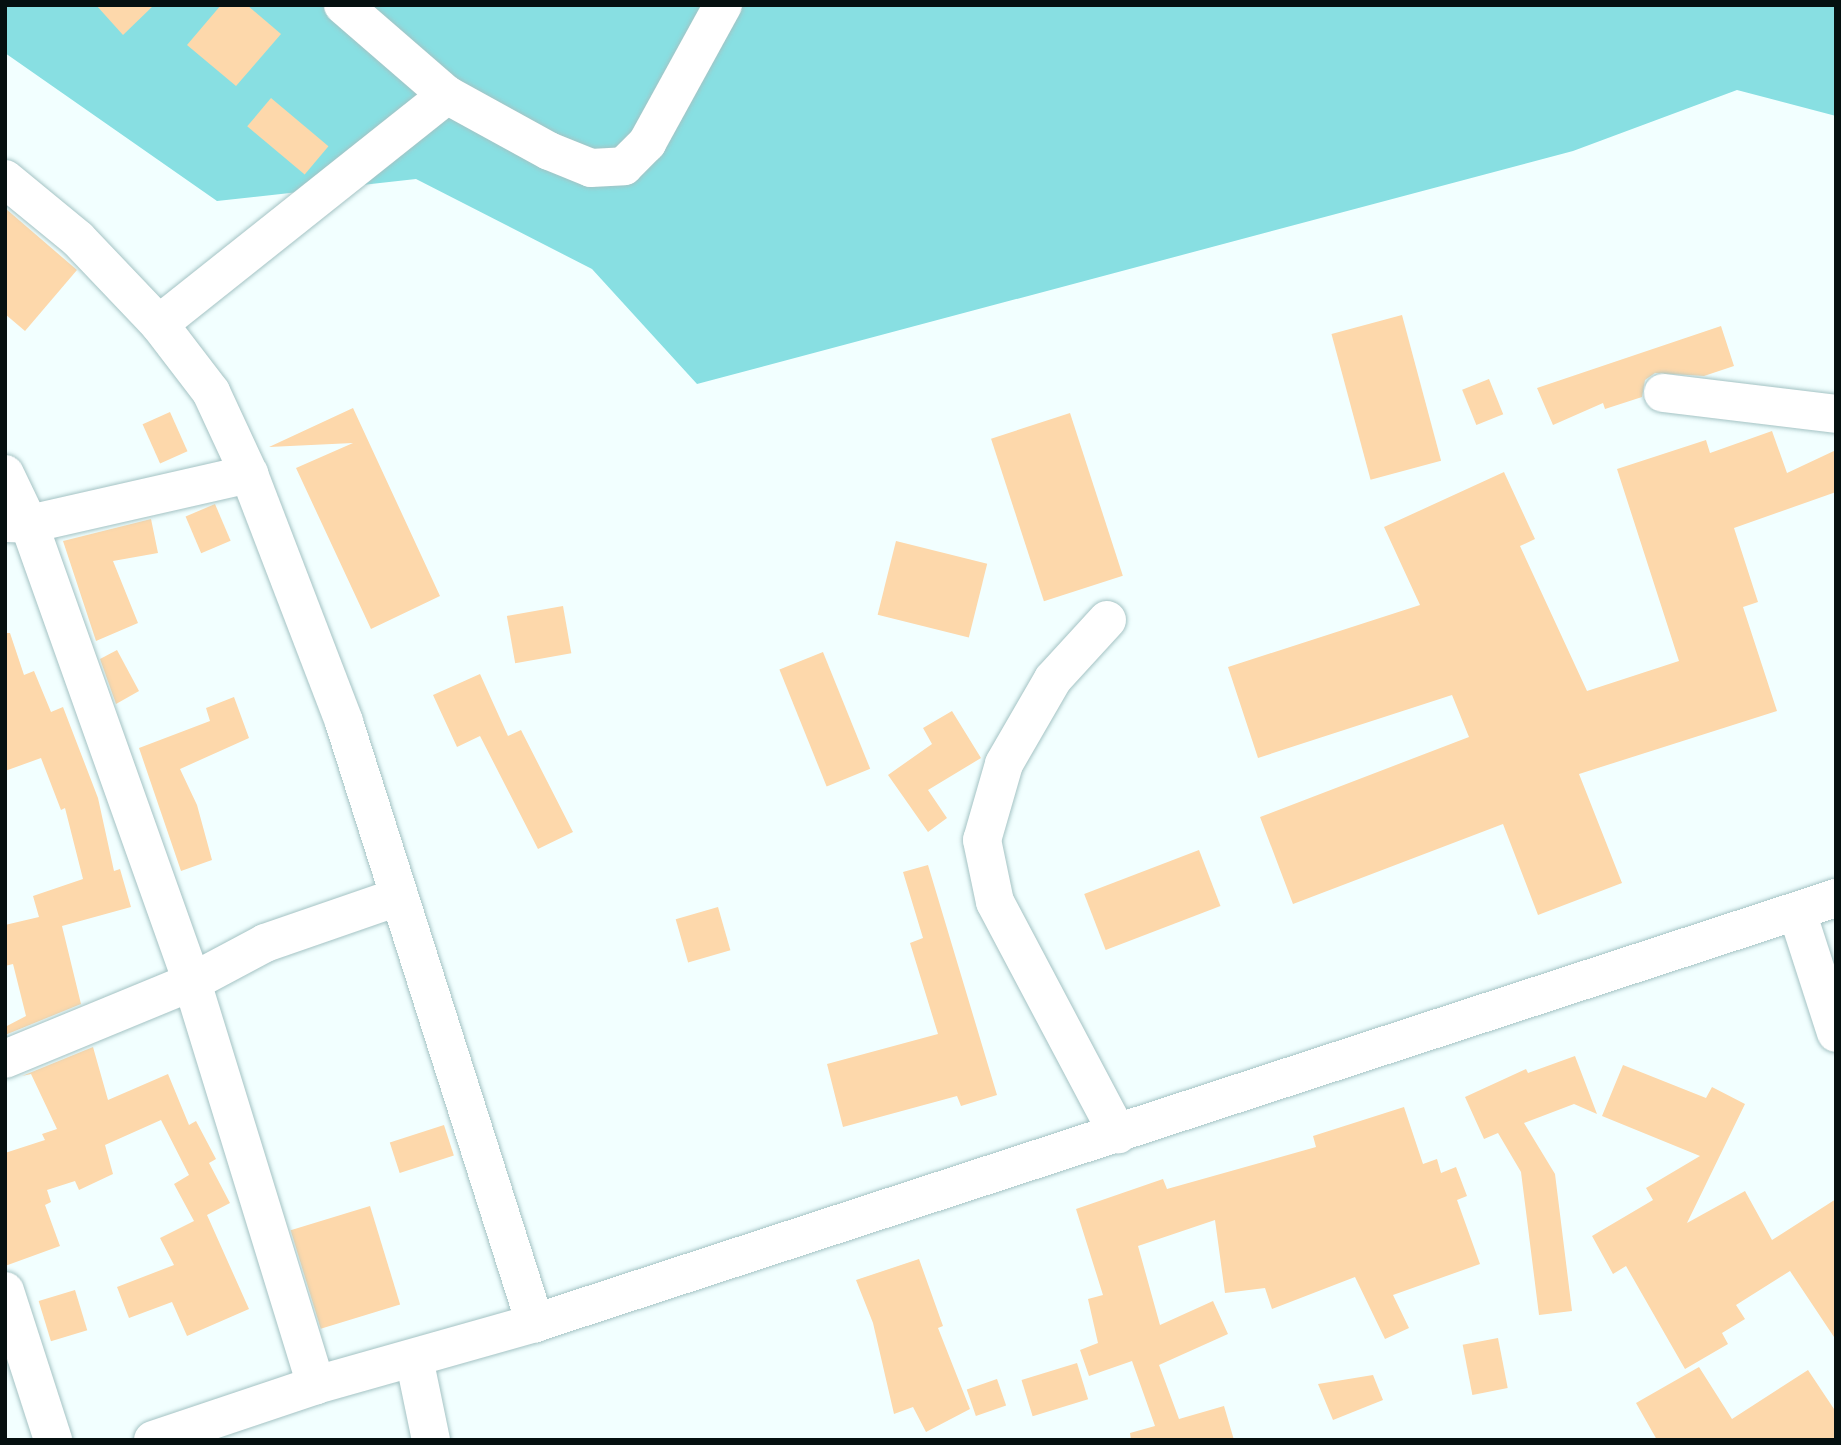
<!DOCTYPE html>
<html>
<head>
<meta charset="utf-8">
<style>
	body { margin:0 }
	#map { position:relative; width:1841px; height:1445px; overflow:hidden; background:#f2ffff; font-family:"DM Sans",sans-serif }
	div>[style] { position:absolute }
	.green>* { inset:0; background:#88dfe2 }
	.building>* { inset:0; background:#fdd8ab; transform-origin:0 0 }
	.roads { filter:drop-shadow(0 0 2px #a4c3c4) drop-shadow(0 0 2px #a4c3c4) }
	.minor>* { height:38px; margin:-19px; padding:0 19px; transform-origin:19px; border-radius:19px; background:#fff }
	.major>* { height:38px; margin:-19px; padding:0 19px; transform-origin:19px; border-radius:19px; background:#fff }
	span { translate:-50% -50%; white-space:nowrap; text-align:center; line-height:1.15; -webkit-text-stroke:6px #fff; paint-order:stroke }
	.frame { position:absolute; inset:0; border:7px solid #051010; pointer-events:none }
</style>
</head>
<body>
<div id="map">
	<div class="green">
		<i style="clip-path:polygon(5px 5px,1836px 5px,1836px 116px,1737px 90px,1573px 151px,697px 384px,592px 269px,416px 179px,217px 201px,5px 53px)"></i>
	</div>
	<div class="building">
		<i style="clip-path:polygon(96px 5px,154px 5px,123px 35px)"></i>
		<i style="clip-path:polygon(221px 5px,247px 5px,281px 34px,236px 86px,187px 45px)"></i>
		<i style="left:271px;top:98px;width:75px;height:37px;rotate:40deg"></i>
		<i style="clip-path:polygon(5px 208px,77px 270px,25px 331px,5px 314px)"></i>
		<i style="left:1402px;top:315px;width:151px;height:73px;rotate:75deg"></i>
		<i style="clip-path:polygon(1721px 326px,1734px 366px,1704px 376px,1655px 373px,1645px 380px,1642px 397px,1605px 409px,1603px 403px,1553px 425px,1537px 388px)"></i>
		<i style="left:1489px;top:379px;width:38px;height:29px;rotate:68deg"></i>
		<i style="clip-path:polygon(353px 408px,440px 596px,371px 629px,296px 468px,353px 443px,269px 447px)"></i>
		<i style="left:170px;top:412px;width:43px;height:30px;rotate:66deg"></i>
		<i style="left:1070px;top:413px;width:171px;height:83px;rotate:72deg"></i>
		<i style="clip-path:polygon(1772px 431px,1787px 473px,1836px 450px,1836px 492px,1734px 528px,1758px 602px,1743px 607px,1777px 711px,1579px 774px,1622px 883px,1538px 915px,1503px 824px,1293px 904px,1260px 817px,1469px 737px,1452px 695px,1258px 758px,1228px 667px,1420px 605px,1384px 527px,1504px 472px,1535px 539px,1520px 546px,1587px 691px,1679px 661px,1617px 469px,1706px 440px,1710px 453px)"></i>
		<i style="left:215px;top:504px;width:40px;height:32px;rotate:67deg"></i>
		<i style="clip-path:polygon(151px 519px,158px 553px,113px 561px,138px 623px,96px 641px,63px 541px)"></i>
		<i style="left:896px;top:541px;width:94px;height:76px;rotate:14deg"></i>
		<i style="left:563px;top:606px;width:48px;height:57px;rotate:80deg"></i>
		<i style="clip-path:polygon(5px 633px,10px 633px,24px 675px,34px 671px,51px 712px,63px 707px,98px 798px,114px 871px,120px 869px,131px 907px,62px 926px,81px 1004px,5px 1035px,5px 1027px,26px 1016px,13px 964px,5px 966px,5px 925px,39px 917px,33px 896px,83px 879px,65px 808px,61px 810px,41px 758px,5px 771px)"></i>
		<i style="clip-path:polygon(117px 650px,139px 691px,116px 704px,100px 659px)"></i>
		<i style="left:823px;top:652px;width:126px;height:47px;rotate:68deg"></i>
		<i style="clip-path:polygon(480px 674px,508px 736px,521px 730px,573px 832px,538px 849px,480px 736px,457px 747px,433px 695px)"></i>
		<i style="clip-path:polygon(234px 697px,249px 738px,180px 769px,197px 805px,212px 860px,181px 871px,139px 748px,210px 721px,206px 708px)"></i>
		<i style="clip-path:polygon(952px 711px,981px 758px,928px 790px,947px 818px,928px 832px,888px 775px,932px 744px,923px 728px)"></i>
		<i style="left:1199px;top:850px;width:60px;height:123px;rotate:69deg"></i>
		<i style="clip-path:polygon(928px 865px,997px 1095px,961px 1106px,957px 1096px,843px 1127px,827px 1064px,938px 1034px,910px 943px,923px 938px,903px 872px)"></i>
		<i style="left:718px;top:907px;width:45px;height:44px;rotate:74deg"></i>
		<i style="clip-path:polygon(93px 1047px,108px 1100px,168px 1074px,189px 1125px,196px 1121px,216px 1159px,209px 1163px,230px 1203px,207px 1215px,249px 1309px,187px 1336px,172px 1302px,129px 1318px,117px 1287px,174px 1265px,160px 1238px,194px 1221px,174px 1184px,189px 1175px,161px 1120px,105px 1145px,113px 1174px,79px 1190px,75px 1181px,47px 1190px,51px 1202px,45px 1205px,60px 1246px,5px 1266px,5px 1153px,45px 1140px,42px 1134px,57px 1129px,31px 1074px,22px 1076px)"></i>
		<i style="clip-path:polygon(1575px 1056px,1597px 1114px,1574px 1104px,1524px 1123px,1555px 1174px,1572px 1311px,1539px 1315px,1521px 1172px,1498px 1133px,1484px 1139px,1465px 1097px,1526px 1069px,1528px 1073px)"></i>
		<i style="clip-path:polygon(1623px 1065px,1706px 1098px,1712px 1087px,1745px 1104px,1687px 1223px,1745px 1191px,1772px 1240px,1836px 1199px,1836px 1340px,1790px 1271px,1736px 1305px,1745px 1319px,1722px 1333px,1728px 1344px,1685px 1369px,1626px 1266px,1613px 1274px,1592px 1236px,1653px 1200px,1646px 1188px,1700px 1156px,1602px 1116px)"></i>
		<i style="clip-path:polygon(1404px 1107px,1423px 1164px,1437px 1159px,1441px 1173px,1456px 1167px,1467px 1196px,1457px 1200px,1480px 1264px,1393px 1295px,1409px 1328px,1385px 1339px,1355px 1277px,1272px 1309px,1265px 1288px,1225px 1293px,1215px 1220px,1138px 1246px,1160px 1325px,1213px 1301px,1228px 1334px,1159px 1365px,1179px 1419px,1224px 1406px,1234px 1440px,1131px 1440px,1130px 1433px,1155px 1426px,1132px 1361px,1089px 1376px,1080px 1350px,1098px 1343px,1088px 1299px,1103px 1295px,1076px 1209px,1163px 1179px,1167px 1189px,1316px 1147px,1313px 1136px)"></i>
		<i style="left:444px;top:1125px;width:32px;height:57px;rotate:72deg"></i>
		<i style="left:370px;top:1206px;width:103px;height:83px;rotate:73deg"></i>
		<i style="clip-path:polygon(919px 1259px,943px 1326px,938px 1328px,970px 1409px,926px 1432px,913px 1407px,894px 1414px,873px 1323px,856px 1280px)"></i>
		<i style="left:75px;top:1290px;width:42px;height:38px;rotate:73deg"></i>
		<i style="left:1498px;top:1338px;width:51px;height:36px;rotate:79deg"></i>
		<i style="left:1077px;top:1363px;width:38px;height:58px;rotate:73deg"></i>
		<i style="clip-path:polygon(1699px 1367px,1732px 1419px,1808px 1370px,1836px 1412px,1836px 1440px,1657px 1440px,1636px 1403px)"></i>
		<i style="clip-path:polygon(1373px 1375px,1383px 1400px,1333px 1420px,1318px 1384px)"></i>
		<i style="left:997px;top:1379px;width:28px;height:32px;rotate:71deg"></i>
	</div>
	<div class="roads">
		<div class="minor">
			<i style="left:343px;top:5px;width:138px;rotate:40.9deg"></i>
			<i style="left:447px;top:95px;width:116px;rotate:28.8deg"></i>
			<i style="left:549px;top:151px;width:45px;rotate:22deg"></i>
			<i style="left:591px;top:168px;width:33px;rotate:-3deg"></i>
			<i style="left:624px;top:166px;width:33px;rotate:-45deg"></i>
			<i style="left:647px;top:143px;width:158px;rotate:-61.2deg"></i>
			<i style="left:5px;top:179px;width:94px;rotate:39.4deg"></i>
			<i style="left:78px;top:239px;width:117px;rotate:46.4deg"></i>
			<i style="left:159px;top:324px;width:86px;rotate:52.6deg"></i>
			<i style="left:211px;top:392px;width:90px;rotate:65.1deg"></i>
			<i style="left:249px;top:474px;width:266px;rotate:69deg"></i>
			<i style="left:344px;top:722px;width:631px;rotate:72.37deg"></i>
			<i style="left:159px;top:324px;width:368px;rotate:-38.5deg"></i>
			<i style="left:1663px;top:393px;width:174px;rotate:6.9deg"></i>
			<i style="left:5px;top:474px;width:55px;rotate:64.4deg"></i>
			<i style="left:29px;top:524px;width:486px;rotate:70.4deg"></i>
			<i style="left:192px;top:982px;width:422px;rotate:72.9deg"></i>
			<i style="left:5px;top:523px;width:24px;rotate:2deg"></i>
			<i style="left:29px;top:524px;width:226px;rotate:-12.8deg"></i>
			<i style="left:1107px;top:620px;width:80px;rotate:132.5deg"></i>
			<i style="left:1053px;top:679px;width:98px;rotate:120deg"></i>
			<i style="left:1004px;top:764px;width:79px;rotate:106.1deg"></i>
			<i style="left:982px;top:840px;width:63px;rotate:78.2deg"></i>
			<i style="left:995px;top:902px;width:263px;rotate:62.1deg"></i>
			<i style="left:1797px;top:912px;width:127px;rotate:72.1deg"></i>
			<i style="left:5px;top:1059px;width:202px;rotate:-22.4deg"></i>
			<i style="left:192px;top:982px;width:83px;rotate:-28.1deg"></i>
			<i style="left:265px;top:943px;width:141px;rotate:-19.1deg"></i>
			<i style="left:5px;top:1291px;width:157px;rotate:72.1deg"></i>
			<i style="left:414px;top:1358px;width:84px;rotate:78.3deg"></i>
		</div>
		<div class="major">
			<i style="left:153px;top:1440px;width:172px;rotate:-18.6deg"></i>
			<i style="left:316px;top:1385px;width:228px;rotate:-15.8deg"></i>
			<i style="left:535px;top:1323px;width:1369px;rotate:-18.09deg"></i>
		</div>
	</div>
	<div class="frame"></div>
</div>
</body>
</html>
